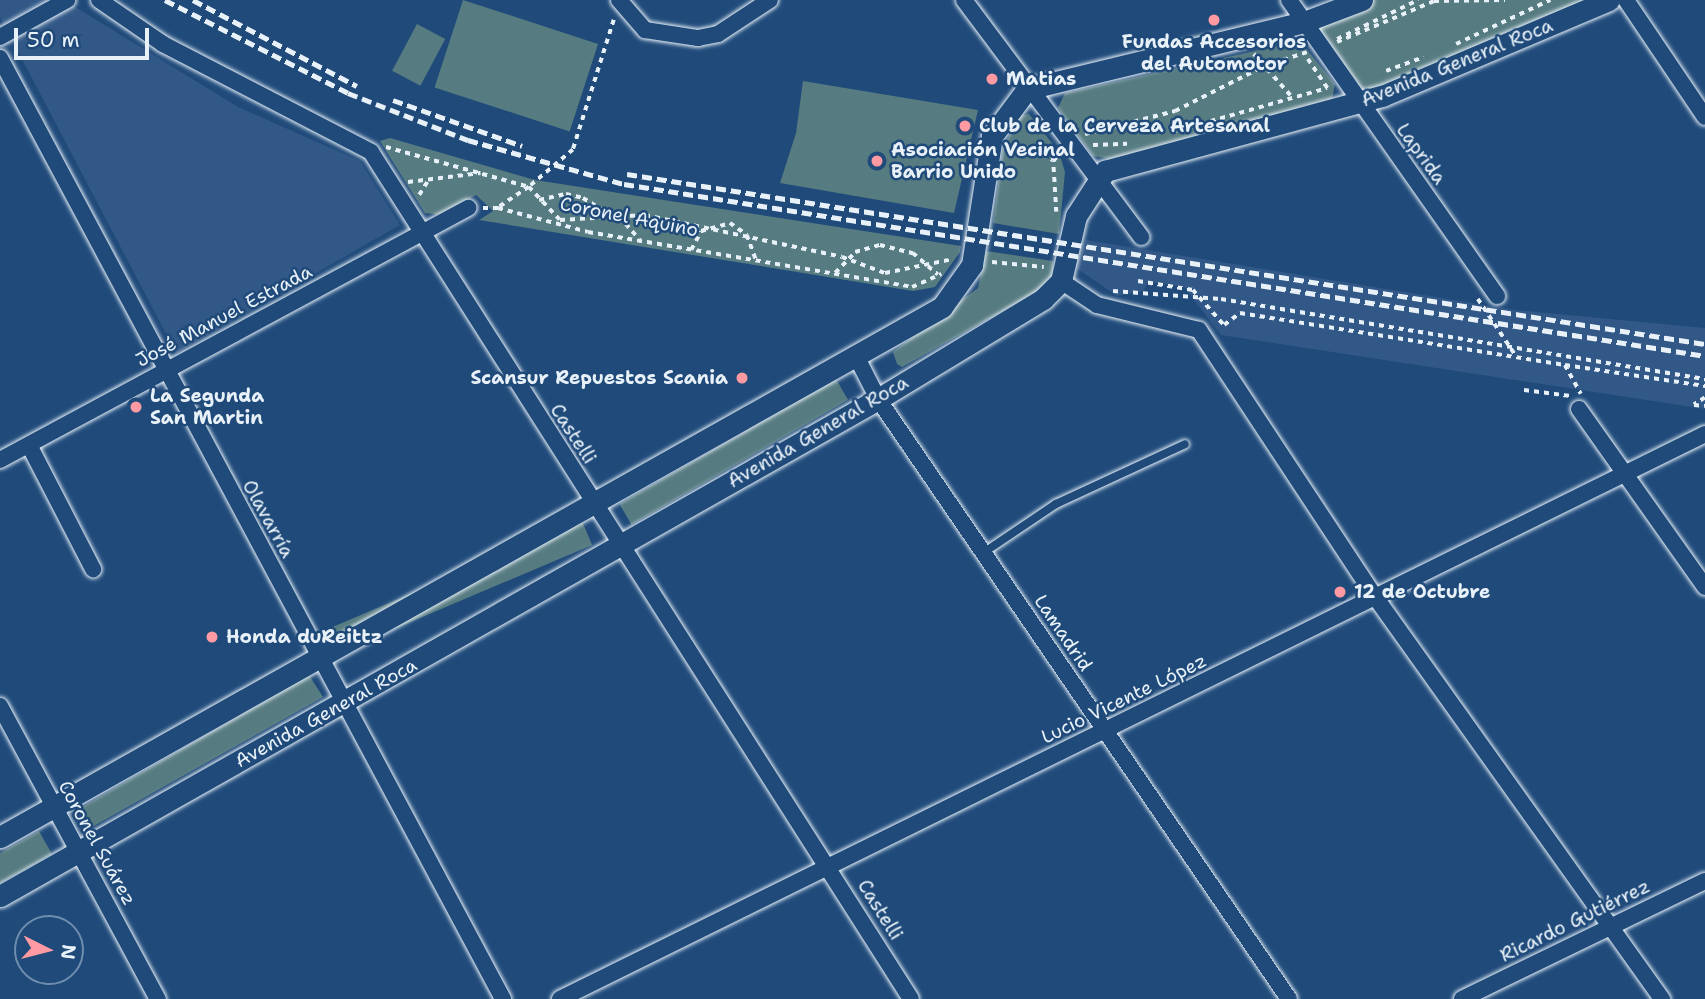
<!DOCTYPE html>
<html>
<head>
<meta charset="utf-8">
<style>
	body { margin:0 }
	#map { position:relative; width:1705px; height:999px; overflow:hidden; background:#1f4a7a; font-family:"Shantell Sans",sans-serif }
	div>[style] { position:absolute }
	.built>* { inset:0; background:#315887 }
	.green>* { inset:0; background:#567b81; transform-origin:0 0 }
	.path>* { height:3.5px; margin-top:-1.75px; transform-origin:0; background:repeating-linear-gradient(90deg,#e8f1f8 0 5px,transparent 0 10px) }
	.roads { filter:drop-shadow(0 0 2px #e8f1f8) drop-shadow(0 0 2px #e8f1f8) }
	.lane>* { height:8px; margin:-4px; padding:0 4px; transform-origin:4px; border-radius:4px; background:#1f4a7a }
	.street>* { height:16px; margin:-8px; padding:0 8px; transform-origin:8px; border-radius:8px; background:#1f4a7a }
	.secondary>* { height:21px; margin:-10.5px; padding:0 10.5px; transform-origin:10.5px; border-radius:10.5px; background:#1f4a7a }
	.rail>* { height:5px; margin-top:-2.5px; transform-origin:0; background:repeating-linear-gradient(90deg,#e8f1f8 0 10px,transparent 0 15px) }
	.dots>* { width:19px; height:19px; translate:-50% -50%; box-sizing:border-box; border:4px solid #1f4a7a; border-radius:50% }
	span { translate:-50% -50%; white-space:nowrap; text-align:center; line-height:1.15; -webkit-text-stroke:5px #1f4a7a; paint-order:stroke }
	.poi-label { font-size:19px; color:#e8f1f8; font-weight:700 }
	.left { translate:0 -50%; text-align:left }
	.right { translate:-100% -50%; text-align:right }
	.street-label { font-size:19px; color:#e8f1f8 }
	.north { position:absolute; left:14px; top:915px; width:70px; height:70px; box-sizing:border-box; background:#1f4a7a; border:2px solid #6f8dac; border-radius:50%; rotate:96deg; font-size:19px; font-weight:700; line-height:28px; text-align:center; color:#e8f1f8 }
	.north::after { content:''; display:block; margin:auto; width:24px; height:32px; background:#ff9aa2; clip-path:polygon(50% 0,100% 100%,50% 72%,0 100%) }
	.scale { position:absolute; left:14px; top:28px; width:135px; height:32px; box-sizing:border-box; border:4px solid #e8f1f8; border-top:0; padding-left:9px; font-size:21px; line-height:24px; white-space:nowrap; color:#e8f1f8; -webkit-text-stroke:5px #1f4a7a; paint-order:stroke }
</style>
</head>
<body>
<div id="map">
	<div class="built">
		<i style="clip-path:polygon(0 0,64px 0,238px 107px,360px 161px,400px 225px,176px 353px,0 17px)"></i>
		<i style="clip-path:polygon(1086px 240px,1515px 310px,1705px 328px,1705px 409px,1221px 335px,1184px 287px,1149px 282px,1143px 291px,1117px 296px,1075px 267px)"></i>
	</div>
	<div class="green">
		<i style="left:463px;top:0;width:142px;height:92px;rotate:18deg"></i>
		<i style="clip-path:polygon(1362px 0,1609px 0,1360px 104px,1304px 22px)"></i>
		<i style="left:417px;top:24px;width:32px;height:53px;rotate:28deg"></i>
		<i style="clip-path:polygon(1300px 41px,1335px 84px,1332px 99px,1110px 159px,1093px 156px,1058px 108px,1065px 93px)"></i>
		<i style="clip-path:polygon(803px 81px,978px 110px,954px 213px,780px 183px,796px 133px)"></i>
		<i style="clip-path:polygon(1029px 114px,1059px 152px,1065px 172px,1059px 234px,993px 223px,1003px 148px,1019px 116px)"></i>
		<i style="clip-path:polygon(390px 138px,535px 180px,961px 246px,960px 252px,935px 287px,913px 291px,479px 220px,493px 211px,476px 195px,442px 215px,425px 213px,380px 141px)"></i>
		<i style="clip-path:polygon(986px 251px,1053px 261px,1053px 275px,1044px 288px,902px 367px,897px 364px,893px 352px,978px 288px)"></i>
		<i style="left:836px;top:379px;width:24px;height:250px;rotate:60deg"></i>
		<i style="left:582px;top:521px;width:26px;height:271px;rotate:67deg"></i>
		<i style="clip-path:polygon(309px 675px,323px 697px,90px 828px,79px 809px)"></i>
		<i style="clip-path:polygon(39px 831px,52px 854px,0 883px,0 853px)"></i>
	</div>
	<div class="path">
		<i style="left:614px;top:20px;width:136px;rotate:107.5deg"></i>
		<i style="left:573px;top:150px;width:57px;rotate:139.9deg"></i>
		<i style="left:529px;top:187px;width:45px;rotate:46.8deg"></i>
		<i style="left:560px;top:220px;width:85px;rotate:-3.4deg"></i>
		<i style="left:645px;top:215px;width:201px;rotate:12deg"></i>
		<i style="left:842px;top:257px;width:46px;rotate:20.4deg"></i>
		<i style="left:885px;top:273px;width:69px;rotate:-11.6deg"></i>
		<i style="left:1337px;top:39px;width:90px;rotate:-25.7deg"></i>
		<i style="left:1337px;top:42px;width:105px;rotate:-22.9deg"></i>
		<i style="left:1434px;top:1px;width:71px;rotate:-0.8deg"></i>
		<i style="left:1456px;top:44px;width:104px;rotate:-25.1deg"></i>
		<i style="left:1254px;top:54px;width:57px;rotate:48.5deg"></i>
		<i style="left:1308px;top:59px;width:37px;rotate:56deg"></i>
		<i style="left:1386px;top:71px;width:40px;rotate:-20.2deg"></i>
		<i style="left:1172px;top:132px;width:161px;rotate:-15.8deg"></i>
		<i style="left:1085px;top:134px;width:93px;rotate:-14.3deg"></i>
		<i style="left:1175px;top:111px;width:100px;rotate:-26.8deg"></i>
		<i style="left:1264px;top:66px;width:45px;rotate:-18deg"></i>
		<i style="left:1093px;top:145px;width:34px;rotate:-2deg"></i>
		<i style="left:386px;top:147px;width:148px;rotate:15.6deg"></i>
		<i style="left:529px;top:187px;width:37px;rotate:146deg"></i>
		<i style="left:498px;top:208px;width:93px;rotate:14.9deg"></i>
		<i style="left:588px;top:232px;width:329px;rotate:9.6deg"></i>
		<i style="left:912px;top:287px;width:32px;rotate:-24deg"></i>
		<i style="left:1011px;top:150px;width:14px;rotate:-17deg"></i>
		<i style="left:1024px;top:146px;width:32px;rotate:26deg"></i>
		<i style="left:408px;top:182px;width:73px;rotate:-7.1deg"></i>
		<i style="left:419px;top:195px;width:19px;rotate:-58deg"></i>
		<i style="left:539px;top:200px;width:28px;rotate:-13deg"></i>
		<i style="left:566px;top:194px;width:17px;rotate:13deg"></i>
		<i style="left:583px;top:198px;width:50px;rotate:31.2deg"></i>
		<i style="left:626px;top:224px;width:23px;rotate:49deg"></i>
		<i style="left:483px;top:208px;width:15px"></i>
		<i style="left:1056px;top:212px;width:51px;rotate:-93.4deg"></i>
		<i style="left:1053px;top:161px;width:11px;rotate:-49deg"></i>
		<i style="left:691px;top:250px;width:21px;rotate:-62deg"></i>
		<i style="left:701px;top:231px;width:30px;rotate:-15deg"></i>
		<i style="left:730px;top:223px;width:21px;rotate:35deg"></i>
		<i style="left:747px;top:235px;width:29px;rotate:70deg"></i>
		<i style="left:992px;top:262px;width:52px;rotate:5.5deg"></i>
		<i style="left:835px;top:273px;width:29px;rotate:-46deg"></i>
		<i style="left:855px;top:252px;width:26px;rotate:-16deg"></i>
		<i style="left:880px;top:245px;width:34px;rotate:14deg"></i>
		<i style="left:913px;top:253px;width:33px;rotate:41deg"></i>
		<i style="left:1138px;top:281px;width:56px;rotate:9.3deg"></i>
		<i style="left:1193px;top:290px;width:47px;rotate:48.5deg"></i>
		<i style="left:1224px;top:325px;width:20px;rotate:-37deg"></i>
		<i style="left:1240px;top:313px;width:329px;rotate:9.1deg"></i>
		<i style="left:1565px;top:365px;width:33px;rotate:61deg"></i>
		<i style="left:1113px;top:291px;width:108px;rotate:4.2deg"></i>
		<i style="left:1221px;top:299px;width:491px;rotate:9.4deg"></i>
		<i style="left:1478px;top:299px;width:69px;rotate:56.3deg"></i>
		<i style="left:1565px;top:365px;width:142px;rotate:8.5deg"></i>
		<i style="left:1524px;top:390px;width:47px;rotate:7.3deg"></i>
		<i style="left:1705px;top:398px;width:13px;rotate:148deg"></i>
		<i style="left:1694px;top:405px;width:11px;rotate:5deg"></i>
	</div>
	<div class="roads">
		<div class="lane">
			<i style="left:983px;top:553px;width:88px;rotate:-33.9deg"></i>
			<i style="left:1056px;top:504px;width:142px;rotate:-24.9deg"></i>
		</div>
		<div class="street">
			<i style="left:99px;top:0;width:78px;rotate:34.5deg"></i>
			<i style="left:163px;top:44px;width:234px;rotate:27.4deg"></i>
			<i style="left:371px;top:152px;width:1004px;rotate:57.48deg"></i>
			<i style="left:619px;top:0;width:40px;rotate:49deg"></i>
			<i style="left:645px;top:30px;width:54px;rotate:8.6deg"></i>
			<i style="left:698px;top:38px;width:20px;rotate:-11deg"></i>
			<i style="left:718px;top:34px;width:62px;rotate:-33.2deg"></i>
			<i style="left:964px;top:0;width:296px;rotate:53.2deg"></i>
			<i style="left:1289px;top:0;width:362px;rotate:54.9deg"></i>
			<i style="left:1626px;top:0;width:141px;rotate:56deg"></i>
			<i style="left:0;top:37px;width:77px;rotate:-28.9deg"></i>
			<i style="left:0;top:58px;width:1067px;rotate:61.87deg"></i>
			<i style="left:1061px;top:281px;width:43px;rotate:33.7deg"></i>
			<i style="left:1097px;top:305px;width:105px;rotate:13.8deg"></i>
			<i style="left:1199px;top:330px;width:321px;rotate:56.6deg"></i>
			<i style="left:1376px;top:598px;width:493px;rotate:54.5deg"></i>
			<i style="left:856px;top:356px;width:48px;rotate:62.9deg"></i>
			<i style="left:878px;top:399px;width:727px;rotate:55.59deg"></i>
			<i style="left:1579px;top:409px;width:218px;rotate:54.7deg"></i>
			<i style="left:29px;top:445px;width:140px;rotate:62.7deg"></i>
			<i style="left:0;top:460px;width:532px;rotate:-28.3deg"></i>
			<i style="left:0;top:706px;width:333px;rotate:61.7deg"></i>
			<i style="left:560px;top:999px;width:1277px;rotate:-26.26deg"></i>
			<i style="left:1462px;top:999px;width:270px;rotate:-25.9deg"></i>
		</div>
		<div class="secondary">
			<i style="left:0;top:837px;width:1081px;rotate:-29.36deg"></i>
			<i style="left:942px;top:307px;width:52px;rotate:-54.5deg"></i>
			<i style="left:972px;top:265px;width:131px;rotate:-81.2deg"></i>
			<i style="left:992px;top:136px;width:59px;rotate:-53.3deg"></i>
			<i style="left:1027px;top:89px;width:285px;rotate:-13.6deg"></i>
			<i style="left:1304px;top:22px;width:62px;rotate:-20.8deg"></i>
			<i style="left:0;top:896px;width:1009px;rotate:-29.51deg"></i>
			<i style="left:878px;top:399px;width:193px;rotate:-31.2deg"></i>
			<i style="left:1043px;top:299px;width:25px;rotate:-45deg"></i>
			<i style="left:1061px;top:281px;width:67px;rotate:-77deg"></i>
			<i style="left:1076px;top:216px;width:54px;rotate:-57.2deg"></i>
			<i style="left:1105px;top:171px;width:287px;rotate:-15.2deg"></i>
			<i style="left:1382px;top:96px;width:246px;rotate:-22.9deg"></i>
		</div>
	</div>
	<div class="rail">
		<i style="left:165px;top:0;width:205px;rotate:26.9deg"></i>
		<i style="left:348px;top:93px;width:129px;rotate:21.4deg"></i>
		<i style="left:468px;top:140px;width:162px;rotate:15.8deg"></i>
		<i style="left:624px;top:184px;width:1095px;rotate:9.04deg"></i>
		<i style="left:193px;top:0;width:185px;rotate:27.7deg"></i>
		<i style="left:393px;top:100px;width:137px;rotate:19.6deg"></i>
		<i style="left:627px;top:174px;width:1091px;rotate:8.96deg"></i>
	</div>
	<div class="dots">
		<i style="left:1214px;top:20px;background:#ff9aa2"></i>
		<i style="left:992px;top:79px;background:#ff9aa2"></i>
		<i style="left:965px;top:126px;background:#ff9aa2"></i>
		<i style="left:877px;top:161px;background:#ff9aa2"></i>
		<i style="left:742px;top:378px;background:#ff9aa2"></i>
		<i style="left:136px;top:407px;background:#ff9aa2"></i>
		<i style="left:1340px;top:592px;background:#ff9aa2"></i>
		<i style="left:212px;top:637px;background:#ff9aa2"></i>
	</div>
	<div class="poi-label">
		<span style="left:1214px;top:53px">Fundas Accesorios<br>del Automotor</span>
		<span class="left" style="left:1006px;top:79px">Matias</span>
		<span class="left" style="left:979px;top:126px">Club de la Cerveza Artesanal</span>
		<span class="left" style="left:891px;top:161px">Asociación Vecinal<br>Barrio Unido</span>
		<span class="right" style="left:728px;top:378px">Scansur Repuestos Scania</span>
		<span class="left" style="left:150px;top:407px">La Segunda<br>San Martin</span>
		<span class="left" style="left:1354px;top:592px">12 de Octubre</span>
		<span class="left" style="left:226px;top:637px">Honda duReittz</span>
	</div>
	<div class="street-label">
		<span style="left:1457px;top:63px;rotate:-22deg">Avenida General Roca</span>
		<span style="left:1421px;top:154px;rotate:54deg">Laprida</span>
		<span style="left:629px;top:217px;rotate:11deg">Coronel Aquino</span>
		<span style="left:224px;top:316px;rotate:-28deg">José Manuel Estrada</span>
		<span style="left:818px;top:432px;rotate:-30deg">Avenida General Roca</span>
		<span style="left:573px;top:434px;rotate:57deg">Castelli</span>
		<span style="left:268px;top:519px;rotate:61deg">Olavarría</span>
		<span style="left:1063px;top:633px;rotate:56deg">Lamadrid</span>
		<span style="left:1124px;top:699px;rotate:-26deg">Lucio Vicente López</span>
		<span style="left:326px;top:713px;rotate:-29deg">Avenida General Roca</span>
		<span style="left:97px;top:843px;rotate:61deg">Coronel Suárez</span>
		<span style="left:880px;top:910px;rotate:58deg">Castelli</span>
		<span style="left:1575px;top:921px;rotate:-26deg">Ricardo Gutiérrez</span>
	</div>
	<div class="north">N</div>
	<div class="scale">50 m</div>
</div>
</body>
</html>
